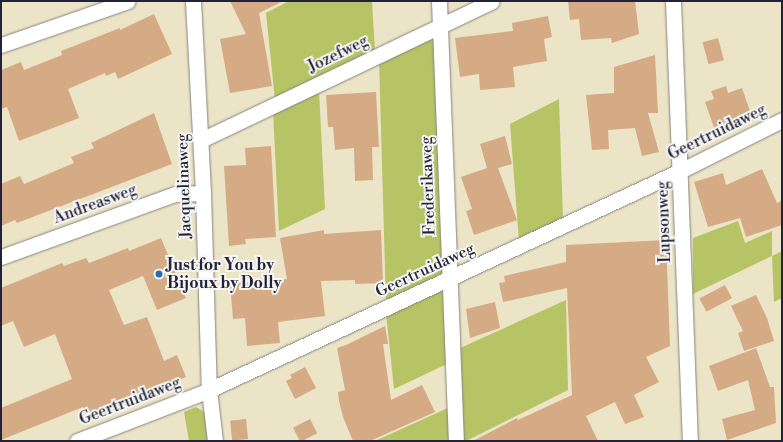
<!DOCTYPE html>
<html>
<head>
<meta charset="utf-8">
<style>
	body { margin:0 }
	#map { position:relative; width:783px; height:442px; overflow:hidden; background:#ece4c6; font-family:"Libre Bodoni",serif }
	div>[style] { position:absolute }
	.green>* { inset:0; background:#b6c466 }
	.building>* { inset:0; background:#d5ab86; transform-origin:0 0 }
	.roads { filter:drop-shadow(0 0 1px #878380) drop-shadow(0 0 1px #878380) }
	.street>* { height:15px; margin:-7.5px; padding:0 7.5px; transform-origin:7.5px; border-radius:7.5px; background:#fff }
	.dots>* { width:11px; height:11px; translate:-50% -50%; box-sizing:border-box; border:2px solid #f6f6f2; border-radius:50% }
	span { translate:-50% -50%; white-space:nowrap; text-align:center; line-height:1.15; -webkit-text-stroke:4px #f6f6f2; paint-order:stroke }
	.street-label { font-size:16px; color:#22223b }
	.poi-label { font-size:16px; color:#22223b; font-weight:700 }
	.left { translate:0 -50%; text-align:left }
	.frame { position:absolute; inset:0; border:2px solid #22223b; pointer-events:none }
</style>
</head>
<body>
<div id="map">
	<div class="green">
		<i style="clip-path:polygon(289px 1px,372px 1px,375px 52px,275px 100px,266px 13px)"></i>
		<i style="clip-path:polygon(436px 34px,443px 275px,386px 303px,379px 59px)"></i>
		<i style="clip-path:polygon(319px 90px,325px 209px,279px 231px,273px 112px)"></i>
		<i style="clip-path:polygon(559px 99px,563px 220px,519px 241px,510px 124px)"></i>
		<i style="clip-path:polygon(738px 221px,745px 243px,772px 231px,772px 256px,782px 251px,782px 298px,774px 302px,772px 256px,693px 294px,693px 238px)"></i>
		<i style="clip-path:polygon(436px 290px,444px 293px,449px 363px,394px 389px,386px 313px)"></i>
		<i style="clip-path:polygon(566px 300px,568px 390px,466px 441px,461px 441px,458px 349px)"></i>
		<i style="clip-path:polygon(196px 407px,206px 413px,207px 441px,189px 441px,184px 412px)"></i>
		<i style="clip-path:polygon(450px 407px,451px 441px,375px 441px)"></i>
	</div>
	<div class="building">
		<i style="clip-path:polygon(230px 1px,283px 1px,259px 13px,272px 86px,230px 93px,220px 39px,246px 34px)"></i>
		<i style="clip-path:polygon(568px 1px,635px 1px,639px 34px,612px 43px,611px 38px,581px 40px,579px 19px,570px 20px)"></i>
		<i style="clip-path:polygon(154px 14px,172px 54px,118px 79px,115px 72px,106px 76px,105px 73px,68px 89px,79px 118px,19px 141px,7px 107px,1px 109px,1px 70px,21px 62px,24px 70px,62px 55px,61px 51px,120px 28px,120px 30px)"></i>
		<i style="clip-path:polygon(548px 16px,552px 37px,544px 39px,547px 61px,513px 67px,515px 87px,480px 90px,479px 74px,460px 77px,455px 38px,513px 31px,512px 23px)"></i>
		<i style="left:718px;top:38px;width:23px;height:16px;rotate:75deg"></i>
		<i style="clip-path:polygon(655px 55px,658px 113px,648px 113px,659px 152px,642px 156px,635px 128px,608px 130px,609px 149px,592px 150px,586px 95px,614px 93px,614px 67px)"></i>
		<i style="clip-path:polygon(726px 86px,728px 93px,742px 88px,752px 117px,715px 130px,705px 102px,714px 99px,711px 91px)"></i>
		<i style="clip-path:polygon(376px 92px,379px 147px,372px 147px,373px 180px,355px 181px,354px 148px,335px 150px,333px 127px,328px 127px,326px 95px)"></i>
		<i style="clip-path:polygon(154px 113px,172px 164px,17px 223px,15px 220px,1px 226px,1px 184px,20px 176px,24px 184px,74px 163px,71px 157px,94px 148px,91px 143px)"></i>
		<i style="clip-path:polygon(505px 136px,512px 164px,498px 168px,517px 220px,474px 235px,466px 211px,472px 209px,461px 177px,487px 168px,480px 144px)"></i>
		<i style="clip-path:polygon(271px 146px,276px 237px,245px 239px,246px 244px,229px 246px,224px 166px,246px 165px,245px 148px)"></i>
		<i style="clip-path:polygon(762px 169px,777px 203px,782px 200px,782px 225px,746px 237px,740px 218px,708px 227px,694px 182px,723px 173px,726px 185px)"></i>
		<i style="clip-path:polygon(324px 230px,324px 234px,381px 230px,383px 283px,355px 284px,355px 280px,321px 281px,325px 316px,278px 322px,280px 343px,247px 346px,245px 318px,233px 319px,230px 284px,287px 279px,280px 238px)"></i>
		<i style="clip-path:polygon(161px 238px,186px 298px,157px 310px,143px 276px,109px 290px,124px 325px,147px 317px,164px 361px,177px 355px,186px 377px,147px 394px,87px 417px,83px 407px,1px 440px,1px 408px,72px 379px,55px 334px,24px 347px,13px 321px,1px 326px,1px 288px,62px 263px,64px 266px,86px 258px,89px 263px,128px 248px,129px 251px)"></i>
		<i style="clip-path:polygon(666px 240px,670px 346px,646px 357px,659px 382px,634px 395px,644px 417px,625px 424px,615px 402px,586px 416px,598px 441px,473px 441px,517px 418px,518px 420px,572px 395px,567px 288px,503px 302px,499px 283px,505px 282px,504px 276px,566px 262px,566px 245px)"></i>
		<i style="left:725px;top:285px;width:15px;height:29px;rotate:62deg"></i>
		<i style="clip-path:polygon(756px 295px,767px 318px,774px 341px,744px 351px,738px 333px,743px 331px,731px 306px)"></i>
		<i style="clip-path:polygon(495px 302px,500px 328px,470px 338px,466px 309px)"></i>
		<i style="clip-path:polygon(385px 326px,388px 344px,383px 344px,391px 400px,422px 385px,435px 412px,370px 441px,353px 441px,343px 417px,339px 401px,338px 392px,345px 390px,337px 348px,346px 345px)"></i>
		<i style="clip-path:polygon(756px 348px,770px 387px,774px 387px,776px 423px,727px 440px,722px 419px,755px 410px,748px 380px,718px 391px,709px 366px)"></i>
		<i style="clip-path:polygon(305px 367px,316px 388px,295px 399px,286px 381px,292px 378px,290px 375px)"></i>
		<i style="left:246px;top:419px;width:20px;height:16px;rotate:84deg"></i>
		<i style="left:310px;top:419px;width:16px;height:19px;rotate:63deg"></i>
	</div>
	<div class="roads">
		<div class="street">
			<i style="left:193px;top:1px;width:192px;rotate:87deg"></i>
			<i style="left:203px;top:193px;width:197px;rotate:88.3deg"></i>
			<i style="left:209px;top:390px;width:51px;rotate:83.3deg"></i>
			<i style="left:439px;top:1px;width:440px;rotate:87.8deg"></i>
			<i style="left:673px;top:1px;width:440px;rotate:87.8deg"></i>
			<i style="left:1px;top:45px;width:134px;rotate:-19.1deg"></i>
			<i style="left:201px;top:140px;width:322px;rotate:-25.5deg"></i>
			<i style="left:1px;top:257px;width:185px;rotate:-19.9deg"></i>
			<i style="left:175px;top:194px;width:28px;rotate:-2deg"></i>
			<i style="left:77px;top:441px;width:142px;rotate:-21.1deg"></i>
			<i style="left:209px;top:390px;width:519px;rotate:-24.94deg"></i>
			<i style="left:680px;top:171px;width:114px;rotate:-26.6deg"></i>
		</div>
	</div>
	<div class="dots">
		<i style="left:159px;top:274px;background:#1f6fb2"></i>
	</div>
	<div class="street-label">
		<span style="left:338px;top:54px;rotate:-26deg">Jozefweg</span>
		<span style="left:717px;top:132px;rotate:-26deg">Geertruidaweg</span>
		<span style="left:184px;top:186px;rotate:-92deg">Jacquelinaweg</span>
		<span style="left:428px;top:186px;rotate:-92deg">Frederikaweg</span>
		<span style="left:95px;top:204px;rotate:-20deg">Andreasweg</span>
		<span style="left:664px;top:222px;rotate:-92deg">Lupsonweg</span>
		<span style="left:425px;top:270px;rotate:-25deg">Geertruidaweg</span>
		<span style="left:130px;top:401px;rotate:-21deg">Geertruidaweg</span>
	</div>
	<div class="poi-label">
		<span class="left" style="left:167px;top:274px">Just for You by<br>Bijoux by Dolly</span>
	</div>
	<div class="frame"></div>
</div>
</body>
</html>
